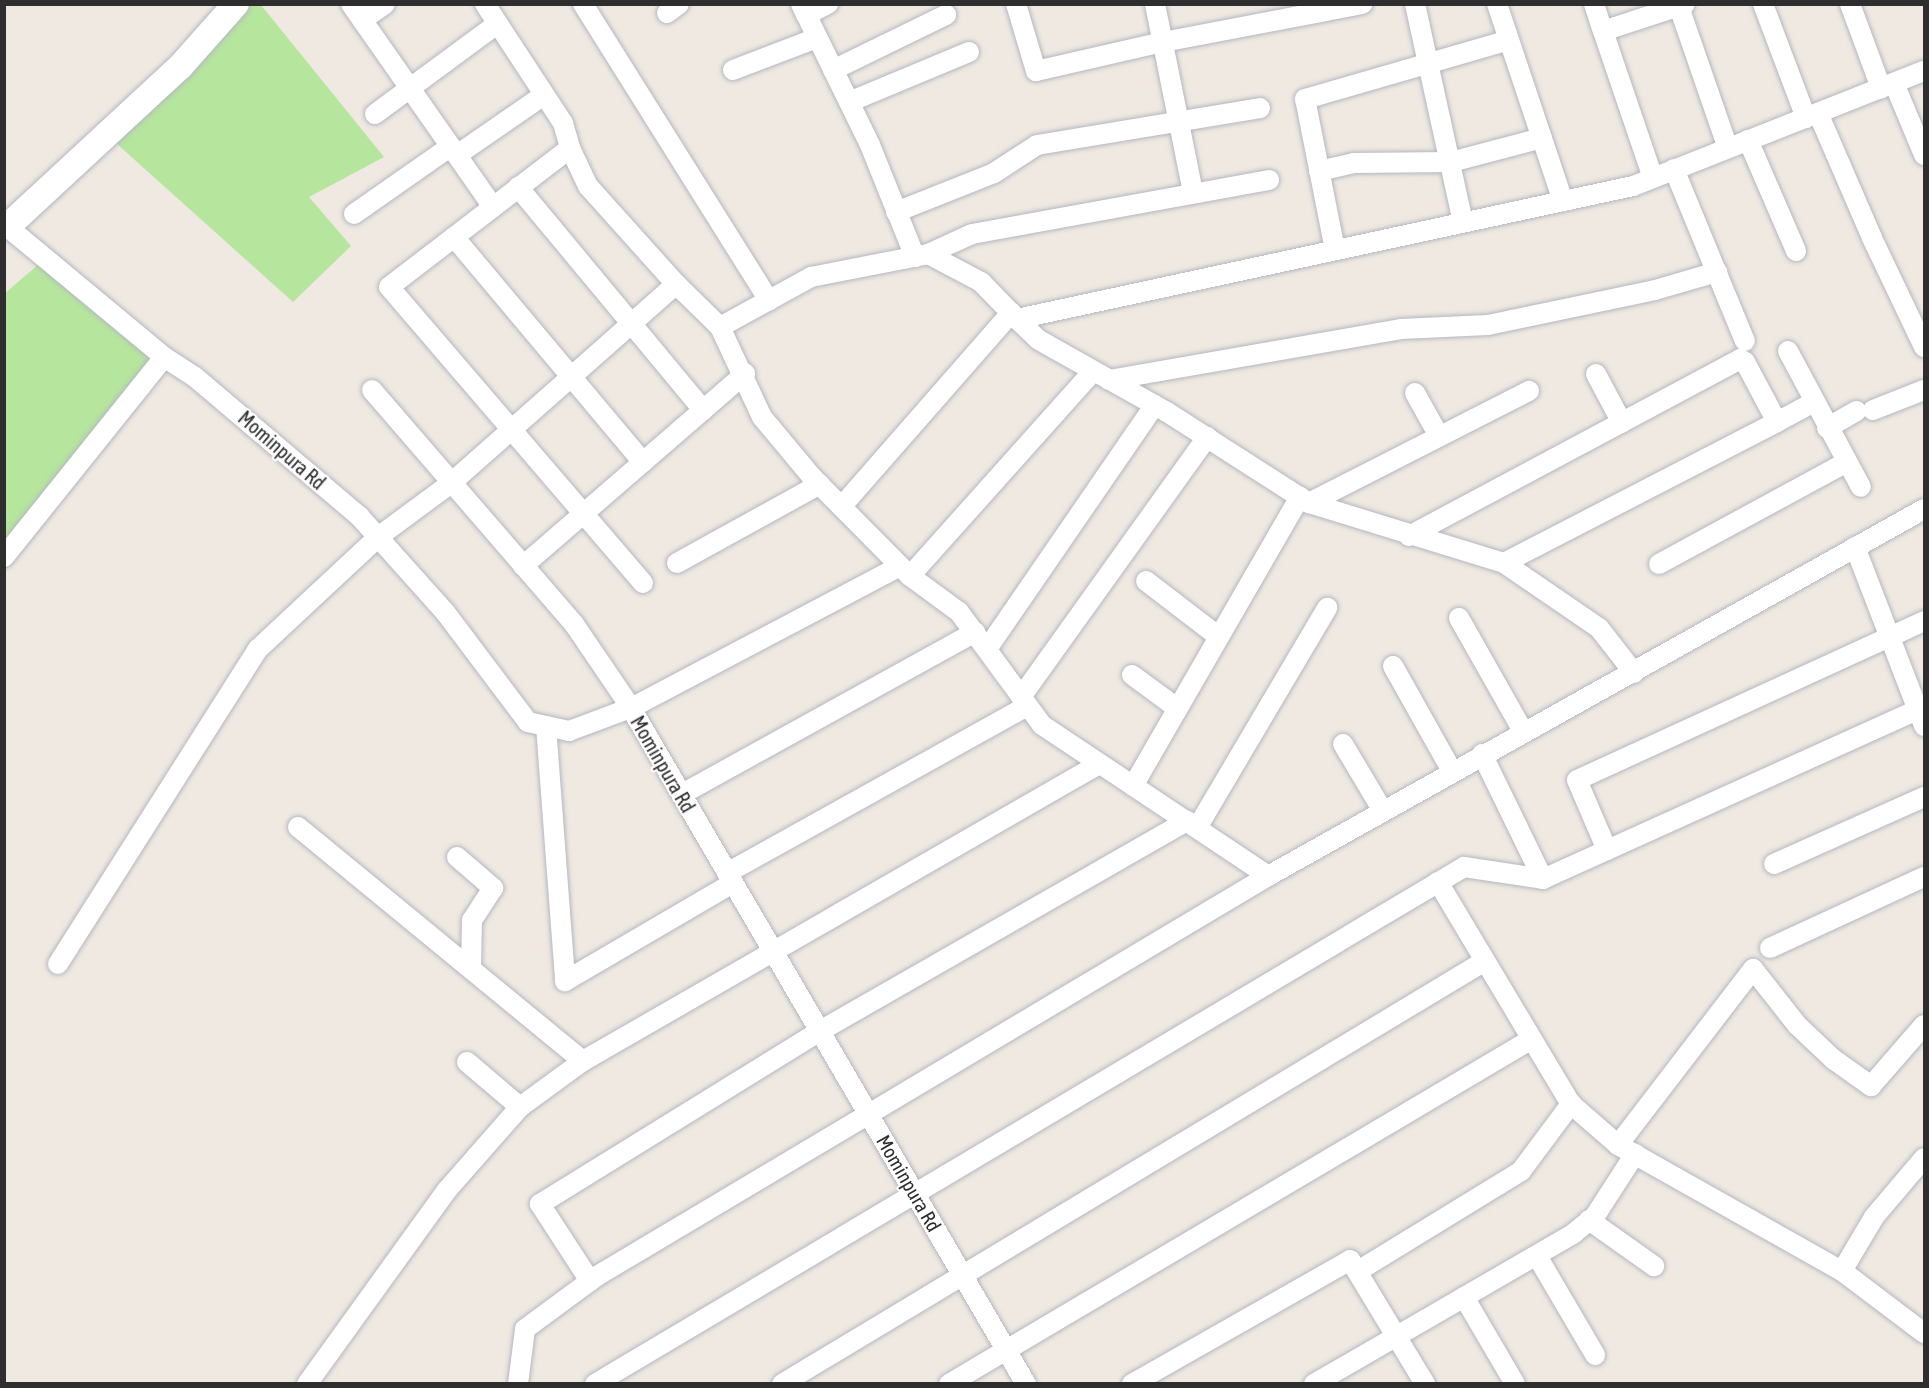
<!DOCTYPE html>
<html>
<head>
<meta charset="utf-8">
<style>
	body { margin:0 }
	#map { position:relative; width:1929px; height:1388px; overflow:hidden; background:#efe9e1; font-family:"Asap Condensed",sans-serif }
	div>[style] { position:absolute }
	.green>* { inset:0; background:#b6e59e }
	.roads { filter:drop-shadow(0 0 2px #b4b7c1) drop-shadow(0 0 2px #b4b7c1) }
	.minor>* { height:20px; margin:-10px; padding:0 10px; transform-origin:10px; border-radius:10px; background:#fff }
	.tertiary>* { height:26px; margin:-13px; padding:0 13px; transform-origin:13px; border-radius:13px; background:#fff }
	span { translate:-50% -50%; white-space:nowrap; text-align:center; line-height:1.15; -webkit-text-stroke:4.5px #fff; paint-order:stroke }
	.street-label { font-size:20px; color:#2e2e2e }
	.frame { position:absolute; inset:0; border:6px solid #2e2e2e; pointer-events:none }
</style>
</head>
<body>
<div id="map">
	<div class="green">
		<i style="clip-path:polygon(236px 5px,261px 5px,384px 157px,309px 197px,351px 246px,293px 302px,107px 135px)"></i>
		<i style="clip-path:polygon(46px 258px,164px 357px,17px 541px,4px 533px,4px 294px)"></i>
	</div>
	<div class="roads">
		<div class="minor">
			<i style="left:351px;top:4px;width:248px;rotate:55deg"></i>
			<i style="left:485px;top:4px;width:142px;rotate:56.8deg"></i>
			<i style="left:563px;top:123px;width:26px;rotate:74deg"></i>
			<i style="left:583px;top:4px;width:350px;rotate:57.9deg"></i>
			<i style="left:801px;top:4px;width:157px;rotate:63.9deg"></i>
			<i style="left:870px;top:145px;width:121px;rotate:68.1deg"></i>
			<i style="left:1016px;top:4px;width:70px;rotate:73.4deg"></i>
			<i style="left:1036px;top:71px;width:130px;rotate:-12.9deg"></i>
			<i style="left:1163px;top:42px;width:203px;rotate:-10.8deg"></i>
			<i style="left:1155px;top:4px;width:193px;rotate:78.6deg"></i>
			<i style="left:1415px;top:4px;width:223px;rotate:77.6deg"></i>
			<i style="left:1497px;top:4px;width:208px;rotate:71.5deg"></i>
			<i style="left:1594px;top:4px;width:28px;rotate:72deg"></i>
			<i style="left:1678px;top:4px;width:152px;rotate:70.9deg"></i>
			<i style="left:1763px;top:4px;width:122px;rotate:69.3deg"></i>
			<i style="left:1850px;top:4px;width:90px;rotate:69.7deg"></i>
			<i style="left:667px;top:13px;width:15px;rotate:-37deg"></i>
			<i style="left:806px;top:15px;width:25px;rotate:-27deg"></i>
			<i style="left:362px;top:20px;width:28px;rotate:-35deg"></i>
			<i style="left:733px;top:70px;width:90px;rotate:-20.9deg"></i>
			<i style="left:833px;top:70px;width:126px;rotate:-26deg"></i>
			<i style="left:1894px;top:83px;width:78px;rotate:67.4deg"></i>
			<i style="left:849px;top:102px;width:130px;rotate:-22.6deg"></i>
			<i style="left:1818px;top:113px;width:136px;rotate:66.6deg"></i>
			<i style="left:1872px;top:238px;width:121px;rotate:64.5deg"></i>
			<i style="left:375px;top:114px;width:152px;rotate:-36.4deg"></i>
			<i style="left:1748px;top:140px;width:121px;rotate:66.6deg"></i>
			<i style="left:457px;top:155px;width:106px;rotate:-34.6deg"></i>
			<i style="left:1674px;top:169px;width:186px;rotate:67.6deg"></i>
			<i style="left:1319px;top:171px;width:36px;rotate:-13deg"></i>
			<i style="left:1354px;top:163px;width:97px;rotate:-0.6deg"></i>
			<i style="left:1451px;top:162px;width:94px;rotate:-14.8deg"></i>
			<i style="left:1653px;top:178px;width:155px;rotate:-108.8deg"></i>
			<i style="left:1603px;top:31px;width:86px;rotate:-18.2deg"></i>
			<i style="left:518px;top:187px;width:290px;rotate:50.3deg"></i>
			<i style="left:896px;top:212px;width:105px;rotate:-21.7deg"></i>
			<i style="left:994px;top:173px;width:51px;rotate:-33.1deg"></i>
			<i style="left:1037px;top:145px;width:226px;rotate:-9.4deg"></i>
			<i style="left:354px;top:214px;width:118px;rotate:-35deg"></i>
			<i style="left:4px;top:224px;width:208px;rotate:39.7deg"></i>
			<i style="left:164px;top:357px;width:37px;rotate:33deg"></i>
			<i style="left:195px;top:377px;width:216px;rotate:40.3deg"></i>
			<i style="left:360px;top:517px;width:127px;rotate:48.2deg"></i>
			<i style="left:445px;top:612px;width:138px;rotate:53deg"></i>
			<i style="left:528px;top:722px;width:42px;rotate:12.4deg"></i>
			<i style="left:569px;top:731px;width:66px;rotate:-20.4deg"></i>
			<i style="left:631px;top:708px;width:783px;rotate:59.7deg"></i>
			<i style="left:454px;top:237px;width:294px;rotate:50deg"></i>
			<i style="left:1335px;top:250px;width:154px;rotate:-101.2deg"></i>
			<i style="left:1305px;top:99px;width:212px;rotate:-16.1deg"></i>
			<i style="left:928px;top:254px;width:48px;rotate:-24.4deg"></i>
			<i style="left:972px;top:234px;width:302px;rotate:-10.3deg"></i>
			<i style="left:1017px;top:319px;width:30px;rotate:44deg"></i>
			<i style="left:1039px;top:340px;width:147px;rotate:29.4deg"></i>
			<i style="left:1167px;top:412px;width:169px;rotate:32.7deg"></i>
			<i style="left:1309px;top:503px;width:204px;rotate:17.1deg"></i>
			<i style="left:1504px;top:563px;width:115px;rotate:34.4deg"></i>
			<i style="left:1599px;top:628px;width:57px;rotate:52.1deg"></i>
			<i style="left:720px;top:327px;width:99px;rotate:65deg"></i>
			<i style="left:762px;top:417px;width:78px;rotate:50.2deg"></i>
			<i style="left:812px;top:477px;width:139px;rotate:45.3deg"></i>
			<i style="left:910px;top:576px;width:61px;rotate:36.3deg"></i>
			<i style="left:959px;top:612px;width:140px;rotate:53.7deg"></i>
			<i style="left:1042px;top:725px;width:272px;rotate:33.7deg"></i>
			<i style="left:1788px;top:351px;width:154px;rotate:61.8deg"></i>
			<i style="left:1596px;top:374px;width:55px;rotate:62deg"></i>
			<i style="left:1109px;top:380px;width:296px;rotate:-9.9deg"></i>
			<i style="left:1401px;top:329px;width:87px;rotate:-2.6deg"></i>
			<i style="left:1488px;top:325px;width:171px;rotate:-11.8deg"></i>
			<i style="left:1655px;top:290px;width:65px;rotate:-16.2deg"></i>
			<i style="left:372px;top:390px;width:309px;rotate:49.2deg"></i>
			<i style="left:574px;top:624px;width:102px;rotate:55.8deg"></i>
			<i style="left:631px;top:708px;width:304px;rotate:-27.8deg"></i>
			<i style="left:1415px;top:393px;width:49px;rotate:60.8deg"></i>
			<i style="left:1873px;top:410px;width:55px;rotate:-21.4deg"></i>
			<i style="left:1777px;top:422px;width:42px;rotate:-28.4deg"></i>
			<i style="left:1827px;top:428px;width:34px;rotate:-30deg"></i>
			<i style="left:1309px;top:503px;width:247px;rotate:-27deg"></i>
			<i style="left:842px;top:506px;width:257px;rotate:-48.8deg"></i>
			<i style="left:1409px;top:536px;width:375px;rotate:-28.1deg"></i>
			<i style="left:1740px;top:359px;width:6px;rotate:31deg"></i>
			<i style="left:1745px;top:362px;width:68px;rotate:61.9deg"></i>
			<i style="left:1777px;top:422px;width:307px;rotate:152.7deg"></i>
			<i style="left:1855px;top:547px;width:192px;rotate:68.9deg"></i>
			<i style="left:4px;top:557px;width:256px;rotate:-51.3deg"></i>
			<i style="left:677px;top:563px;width:163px;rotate:-28.9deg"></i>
			<i style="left:1659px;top:564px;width:214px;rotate:-28.5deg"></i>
			<i style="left:523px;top:566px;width:294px;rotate:-40.9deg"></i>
			<i style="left:910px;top:576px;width:275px;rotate:-48.2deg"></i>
			<i style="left:1146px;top:581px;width:92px;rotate:37.5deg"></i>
			<i style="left:643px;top:583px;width:390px;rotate:-130.6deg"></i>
			<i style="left:389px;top:287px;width:228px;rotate:-37.5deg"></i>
			<i style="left:570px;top:148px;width:42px;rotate:64.7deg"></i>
			<i style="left:588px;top:186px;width:132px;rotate:48.1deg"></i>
			<i style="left:1459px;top:618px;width:130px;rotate:60.5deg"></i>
			<i style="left:987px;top:649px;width:296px;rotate:-55.5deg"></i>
			<i style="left:1393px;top:666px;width:120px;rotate:60.7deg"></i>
			<i style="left:1132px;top:675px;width:56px;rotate:36.3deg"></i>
			<i style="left:1021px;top:697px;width:320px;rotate:-54.4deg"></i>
			<i style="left:546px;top:726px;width:256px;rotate:85.7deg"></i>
			<i style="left:565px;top:981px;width:194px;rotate:-30.3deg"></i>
			<i style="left:1343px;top:744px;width:78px;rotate:59.2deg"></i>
			<i style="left:1482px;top:754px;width:139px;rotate:64deg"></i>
			<i style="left:1543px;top:879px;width:418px;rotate:-24.3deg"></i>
			<i style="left:1133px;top:786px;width:334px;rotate:-60deg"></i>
			<i style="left:682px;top:794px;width:335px;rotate:-28.9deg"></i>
			<i style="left:298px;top:827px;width:369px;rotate:39.4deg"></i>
			<i style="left:1197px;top:828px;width:256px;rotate:-59.4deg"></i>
			<i style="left:1607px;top:850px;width:76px;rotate:-113.2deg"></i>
			<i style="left:1577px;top:780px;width:382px;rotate:-24.6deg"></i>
			<i style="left:457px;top:857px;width:48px;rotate:40.7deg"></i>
			<i style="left:493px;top:888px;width:38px;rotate:123deg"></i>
			<i style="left:472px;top:920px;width:47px;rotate:91.2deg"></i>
			<i style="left:1774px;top:864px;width:164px;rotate:-24.1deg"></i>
			<i style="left:727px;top:873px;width:343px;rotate:-29.1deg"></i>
			<i style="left:1438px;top:882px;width:259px;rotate:59.1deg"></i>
			<i style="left:1571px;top:1104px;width:62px;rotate:41.1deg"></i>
			<i style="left:1618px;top:1145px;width:257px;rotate:29.4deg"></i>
			<i style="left:1842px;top:1271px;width:103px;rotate:37.1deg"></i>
			<i style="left:1770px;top:948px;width:170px;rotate:-24.8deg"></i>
			<i style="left:58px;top:964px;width:373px;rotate:-57.6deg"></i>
			<i style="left:258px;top:649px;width:164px;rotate:-43deg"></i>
			<i style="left:378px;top:537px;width:89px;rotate:-36.4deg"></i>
			<i style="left:450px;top:484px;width:302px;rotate:-41.5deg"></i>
			<i style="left:676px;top:284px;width:62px;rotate:44.3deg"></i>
			<i style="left:720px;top:327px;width:104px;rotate:-28.8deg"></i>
			<i style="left:811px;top:277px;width:119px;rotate:-11.1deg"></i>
			<i style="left:928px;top:254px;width:60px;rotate:27.8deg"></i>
			<i style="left:981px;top:282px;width:52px;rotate:45.8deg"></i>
			<i style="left:1017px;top:319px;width:630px;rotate:-12.18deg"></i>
			<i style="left:1633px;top:186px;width:313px;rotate:-21.6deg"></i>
			<i style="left:467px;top:1062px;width:70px;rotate:40.3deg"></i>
			<i style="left:1618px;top:1145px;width:222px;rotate:-52.5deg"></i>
			<i style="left:1753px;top:969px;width:71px;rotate:51.8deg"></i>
			<i style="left:1797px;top:1025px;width:50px;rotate:43.4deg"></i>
			<i style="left:1833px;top:1059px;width:47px;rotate:35.4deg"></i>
			<i style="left:1871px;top:1086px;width:81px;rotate:-49deg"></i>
			<i style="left:1589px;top:1220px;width:80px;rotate:35.3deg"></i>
			<i style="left:1537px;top:1256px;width:115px;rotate:59.6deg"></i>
			<i style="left:1358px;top:1271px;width:191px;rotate:-31.5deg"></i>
			<i style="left:1521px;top:1171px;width:84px;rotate:-53.3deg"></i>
			<i style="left:1842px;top:1271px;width:63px;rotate:-59.3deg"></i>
			<i style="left:1874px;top:1217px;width:77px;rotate:-49.7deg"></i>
			<i style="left:590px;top:1281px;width:92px;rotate:-123deg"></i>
			<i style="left:540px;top:1204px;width:329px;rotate:-31.7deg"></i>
			<i style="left:820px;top:1031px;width:423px;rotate:-29.8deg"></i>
			<i style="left:1464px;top:1297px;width:101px;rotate:59.6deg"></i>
			<i style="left:307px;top:1384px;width:239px;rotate:-54.2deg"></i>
			<i style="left:447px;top:1190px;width:111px;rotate:-48.7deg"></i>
			<i style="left:520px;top:1107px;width:78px;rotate:-36.1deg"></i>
			<i style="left:583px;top:1061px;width:595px;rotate:-29.92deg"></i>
			<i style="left:518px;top:1384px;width:55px;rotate:-82.7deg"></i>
			<i style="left:525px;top:1329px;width:89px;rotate:-36.4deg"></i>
			<i style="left:597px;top:1276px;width:781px;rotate:-30.8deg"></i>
			<i style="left:1268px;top:876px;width:752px;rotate:-29.22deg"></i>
			<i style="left:595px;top:1384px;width:1011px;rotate:-30.75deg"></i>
			<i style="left:1464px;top:867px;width:80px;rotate:8.6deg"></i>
			<i style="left:782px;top:1384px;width:820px;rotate:-31.04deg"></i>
			<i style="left:949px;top:1384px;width:677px;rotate:-30.62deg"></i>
			<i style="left:1132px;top:1384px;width:251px;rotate:-29.6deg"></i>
			<i style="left:1350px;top:1260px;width:145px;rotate:58.8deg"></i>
			<i style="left:1314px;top:1384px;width:301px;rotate:-30.1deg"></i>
			<i style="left:1574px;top:1233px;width:27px;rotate:-39deg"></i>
			<i style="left:1595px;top:1216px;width:74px;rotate:-57.2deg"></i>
		</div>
		<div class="tertiary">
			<i style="left:8px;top:226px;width:234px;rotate:-42.8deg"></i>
			<i style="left:180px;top:67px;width:84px;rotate:-48.4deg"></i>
		</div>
	</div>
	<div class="street-label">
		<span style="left:282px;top:450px;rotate:41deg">Mominpura Rd</span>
		<span style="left:663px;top:764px;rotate:60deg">Mominpura Rd</span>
		<span style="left:909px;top:1183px;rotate:60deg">Mominpura Rd</span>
	</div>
	<div class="frame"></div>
</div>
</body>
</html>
